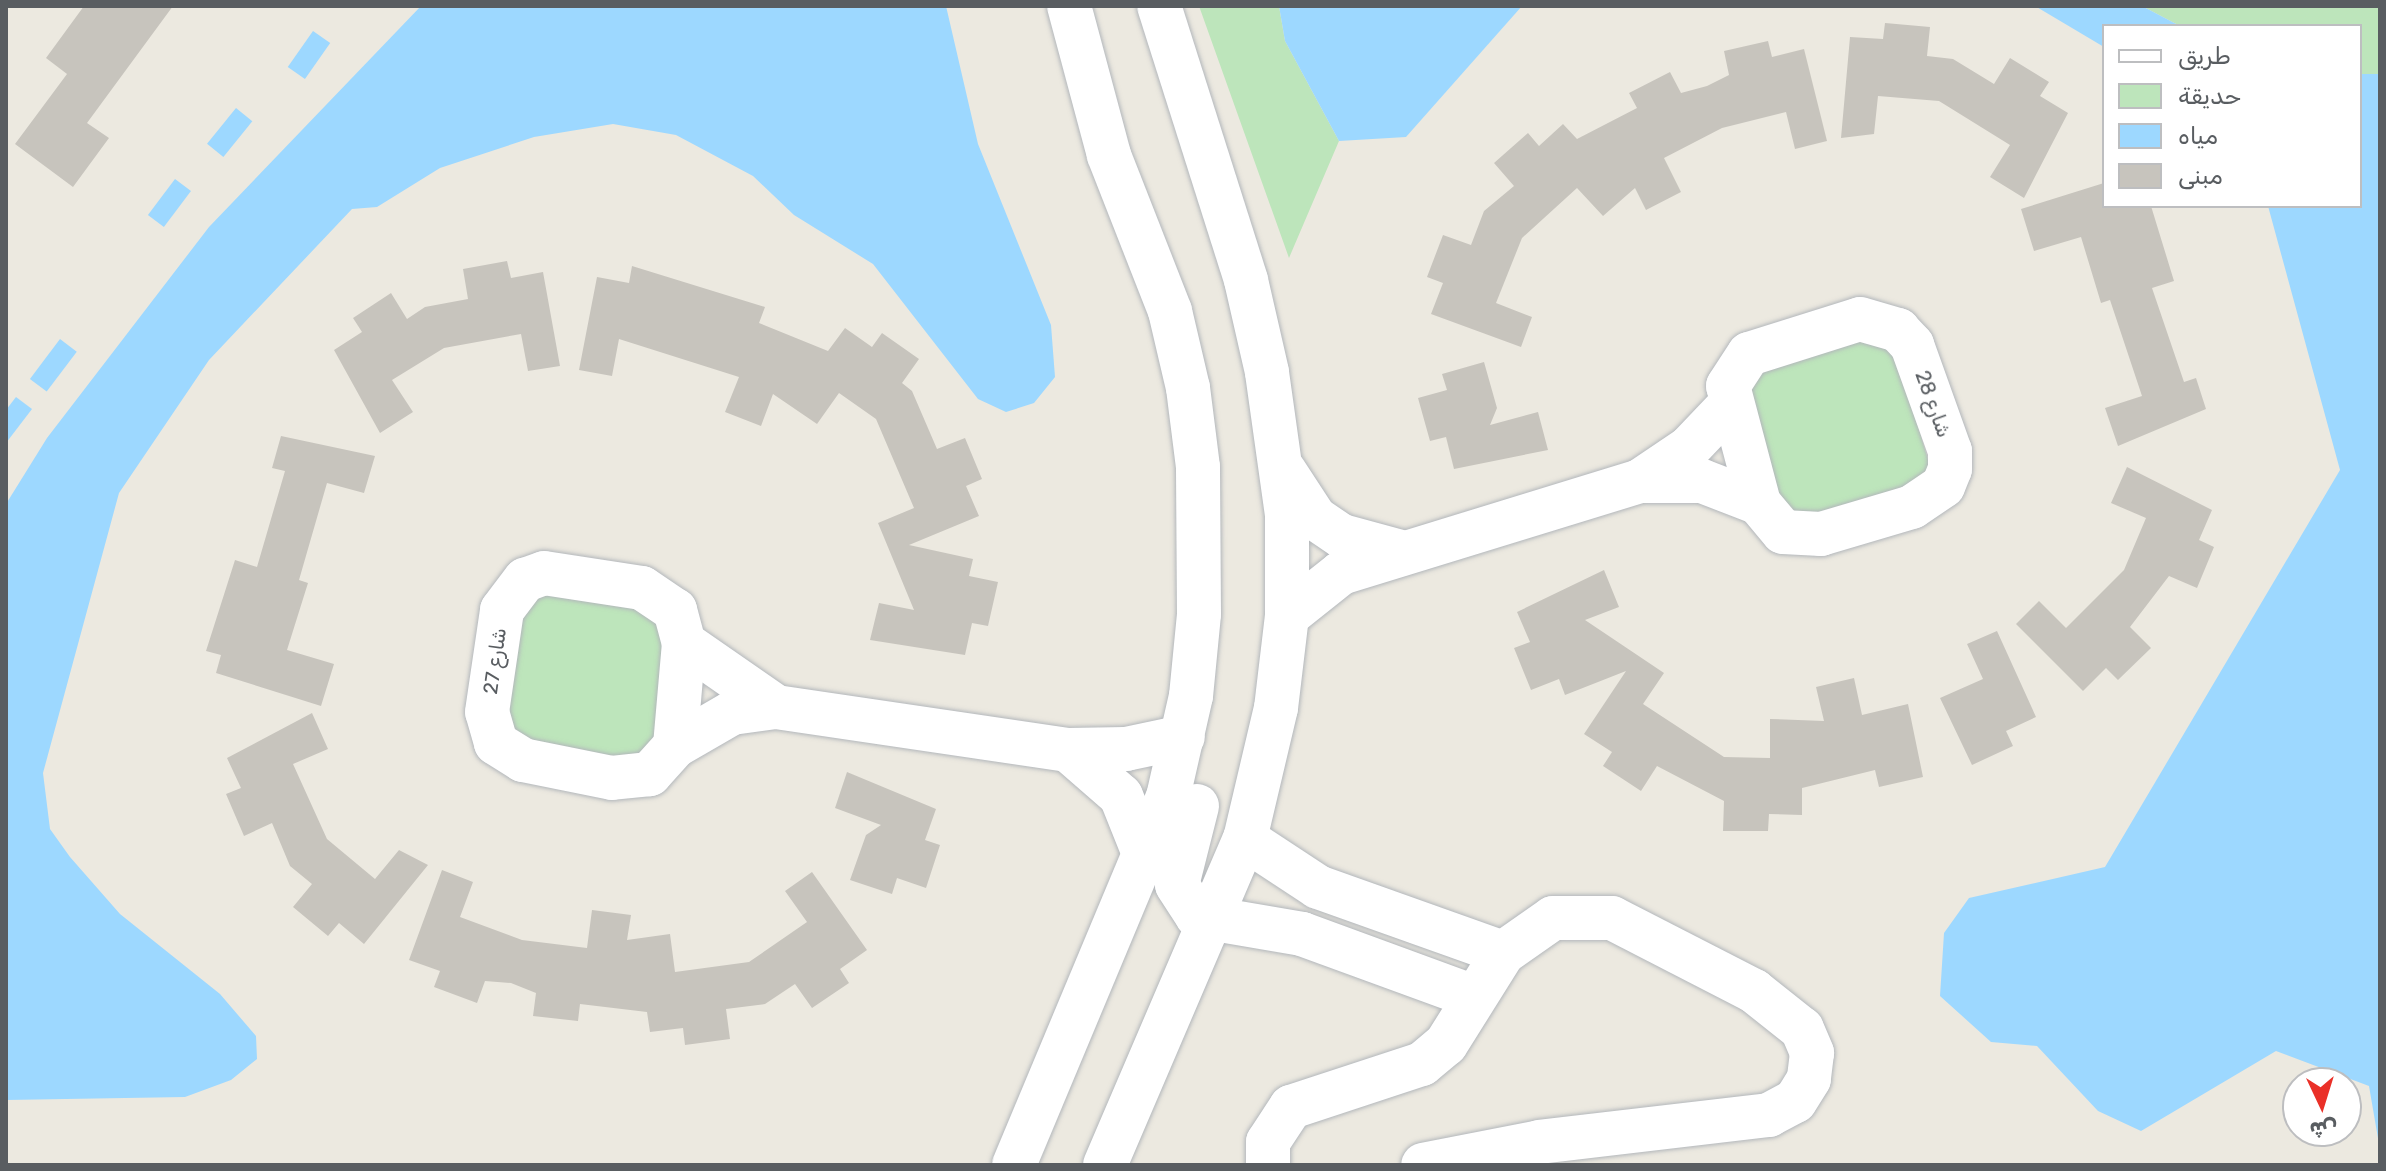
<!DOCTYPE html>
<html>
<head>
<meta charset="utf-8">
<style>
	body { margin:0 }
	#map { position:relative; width:2386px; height:1171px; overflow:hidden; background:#ece9e0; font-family:Rubik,"Noto Sans Arabic",sans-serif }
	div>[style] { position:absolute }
	.green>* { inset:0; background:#bde5bb }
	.water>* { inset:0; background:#9dd8ff; transform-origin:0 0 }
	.building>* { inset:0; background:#c7c4bd }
	.roads { filter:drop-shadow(0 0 2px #b3b7bb) drop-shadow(0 0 2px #b3b7bb) }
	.minor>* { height:44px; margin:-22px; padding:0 22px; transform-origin:22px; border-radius:22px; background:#fff }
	span { translate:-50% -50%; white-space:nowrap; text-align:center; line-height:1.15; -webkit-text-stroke:6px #fff; paint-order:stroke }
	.street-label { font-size:20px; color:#595d61 }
	.frame { position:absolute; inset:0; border:8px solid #595d61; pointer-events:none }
	.legend { position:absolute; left:2102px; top:24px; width:260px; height:184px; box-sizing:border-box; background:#fff; border:2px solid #bdbec0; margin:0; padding:10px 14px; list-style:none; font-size:24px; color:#595d61 }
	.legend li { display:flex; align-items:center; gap:16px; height:40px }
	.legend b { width:40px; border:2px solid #bdbec0 }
	.north { position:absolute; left:2282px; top:1067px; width:80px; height:80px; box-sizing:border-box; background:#fff; border:2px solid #bdbec0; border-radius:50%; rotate:176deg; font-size:22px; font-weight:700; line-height:32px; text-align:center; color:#595d61 }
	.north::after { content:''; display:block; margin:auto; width:28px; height:36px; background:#ea3028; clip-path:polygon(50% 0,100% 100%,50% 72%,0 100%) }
</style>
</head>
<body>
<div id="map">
	<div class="green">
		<i style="clip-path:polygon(1199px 6px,1279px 6px,1285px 41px,1339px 141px,1289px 258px)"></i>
		<i style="clip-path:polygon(2142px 6px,2380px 6px,2380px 74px,2360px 74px,2360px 26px,2180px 26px)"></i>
		<i style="clip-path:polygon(1870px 338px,1895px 347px,1930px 467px,1922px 482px,1810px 520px,1784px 512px,1750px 389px,1767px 368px)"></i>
		<i style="clip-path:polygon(538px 591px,668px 613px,654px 748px,625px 761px,523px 744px,503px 711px,519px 611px)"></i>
	</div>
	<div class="water">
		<i style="clip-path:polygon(421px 6px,946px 6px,978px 144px,1051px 325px,1055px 377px,1034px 403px,1006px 412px,978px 399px,873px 264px,794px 215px,753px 176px,676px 135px,613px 124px,534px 137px,440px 168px,377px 207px,352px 209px,209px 360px,119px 493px,43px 773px,50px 829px,70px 857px,120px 914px,220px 994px,256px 1036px,257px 1059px,231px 1080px,185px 1097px,6px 1100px,6px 504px,47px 438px,209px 227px)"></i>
		<i style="clip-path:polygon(1279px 6px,1522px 6px,1406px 137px,1339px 141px,1285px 41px)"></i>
		<i style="clip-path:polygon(2035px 6px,2142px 6px,2180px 26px,2104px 26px,2104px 47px)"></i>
		<i style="left:313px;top:31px;width:21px;height:44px;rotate:35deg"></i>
		<i style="clip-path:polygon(2360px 74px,2380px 74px,2380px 1150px,2369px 1086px,2276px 1051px,2141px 1131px,2098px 1111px,2037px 1046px,1991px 1042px,1940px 996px,1944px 933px,1969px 898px,2105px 867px,2340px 470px,2268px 206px,2360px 206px)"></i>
		<i style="left:236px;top:108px;width:21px;height:46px;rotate:39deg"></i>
		<i style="left:175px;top:179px;width:20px;height:45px;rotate:37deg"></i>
		<i style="left:60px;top:339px;width:21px;height:50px;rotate:37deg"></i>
		<i style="clip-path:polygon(16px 397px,32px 409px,6px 443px,6px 410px)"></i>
	</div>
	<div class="building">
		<i style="clip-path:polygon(84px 6px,173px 6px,87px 123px,109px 138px,73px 187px,15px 144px,67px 74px,46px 58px)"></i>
		<i style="clip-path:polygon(1885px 23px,1930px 27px,1927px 56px,1953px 59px,1994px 84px,2010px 58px,2049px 82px,2040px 96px,2068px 113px,2024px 198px,1990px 177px,2010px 145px,1939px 101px,1878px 96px,1874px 134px,1841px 138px,1850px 37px,1883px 39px)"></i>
		<i style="clip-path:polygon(1768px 41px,1772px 57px,1804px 49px,1827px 141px,1795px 149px,1786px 112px,1722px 128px,1664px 158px,1681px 192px,1646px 210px,1635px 188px,1603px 216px,1577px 188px,1522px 238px,1496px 303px,1532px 317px,1521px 347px,1431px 314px,1443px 283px,1427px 277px,1443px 235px,1471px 245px,1484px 211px,1514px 186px,1494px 163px,1528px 133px,1539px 146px,1563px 124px,1577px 139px,1637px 108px,1629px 93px,1670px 72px,1681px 93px,1707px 86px,1729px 75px,1724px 51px)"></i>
		<i style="clip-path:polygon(2104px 183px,2104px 206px,2151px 206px,2174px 281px,2152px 288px,2184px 382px,2196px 378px,2206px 409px,2118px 446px,2105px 408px,2142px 396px,2110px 300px,2101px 303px,2081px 237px,2034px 251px,2021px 209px)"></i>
		<i style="clip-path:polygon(507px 261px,511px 278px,543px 272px,560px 366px,528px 371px,521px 334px,444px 348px,392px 380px,413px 412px,380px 433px,334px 350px,362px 332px,353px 318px,391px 293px,407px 319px,425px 307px,468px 299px,463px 269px)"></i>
		<i style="clip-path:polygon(632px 266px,765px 307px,759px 323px,828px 351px,845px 328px,872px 347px,882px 333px,919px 359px,902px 383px,912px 391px,937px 449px,965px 438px,982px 479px,966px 486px,979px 516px,909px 545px,973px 559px,969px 576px,998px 582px,988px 626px,972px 623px,965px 655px,870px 640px,879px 603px,914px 610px,878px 523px,914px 508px,876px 419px,839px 393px,817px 424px,773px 394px,761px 426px,725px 412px,739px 377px,619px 339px,612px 376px,579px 370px,597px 277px,629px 283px)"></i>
		<i style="clip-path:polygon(1484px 362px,1497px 408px,1490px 425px,1538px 412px,1548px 450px,1454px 469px,1446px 437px,1430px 441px,1418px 398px,1447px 390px,1442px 374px)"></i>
		<i style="clip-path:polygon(281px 436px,375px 456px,364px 493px,327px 483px,299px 580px,308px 583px,287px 650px,334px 664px,321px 706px,216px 673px,221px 655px,206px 651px,235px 560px,257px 567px,285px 471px,272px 468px)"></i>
		<i style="clip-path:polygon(2127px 467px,2212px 510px,2199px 540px,2214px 547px,2197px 588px,2169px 576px,2130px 627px,2151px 648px,2118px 680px,2106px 668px,2083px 691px,2016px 624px,2039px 601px,2066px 628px,2124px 570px,2146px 518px,2111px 503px)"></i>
		<i style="clip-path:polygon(1604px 570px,1619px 607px,1585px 620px,1664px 673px,1643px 704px,1724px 757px,1770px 758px,1770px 719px,1824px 721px,1816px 687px,1854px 678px,1862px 715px,1908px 704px,1923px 777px,1879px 787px,1875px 770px,1802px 788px,1802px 815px,1769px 814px,1768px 831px,1723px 831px,1724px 801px,1657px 766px,1641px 791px,1603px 766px,1612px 752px,1584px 734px,1626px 671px,1565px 695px,1559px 679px,1531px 690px,1514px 648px,1530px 642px,1517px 612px)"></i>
		<i style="clip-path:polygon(1997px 631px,2036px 717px,2006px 731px,2013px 746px,1972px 765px,1940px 698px,1983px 679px,1967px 644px)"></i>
		<i style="clip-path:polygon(312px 713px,328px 749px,293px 764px,327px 839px,375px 879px,399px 850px,428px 865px,364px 944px,339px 923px,328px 936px,293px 907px,312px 884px,290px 866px,272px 823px,244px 836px,226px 794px,241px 788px,227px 758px)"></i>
		<i style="clip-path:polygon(847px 772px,936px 809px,925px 840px,940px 845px,926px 888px,897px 878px,892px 894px,850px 880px,866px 835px,881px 825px,835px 808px)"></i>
		<i style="clip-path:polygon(442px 870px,473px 882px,460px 917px,522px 940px,587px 948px,592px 910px,631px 915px,627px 940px,670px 934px,675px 972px,749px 962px,807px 922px,785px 891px,812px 872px,867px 950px,840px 969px,849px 983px,812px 1008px,795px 984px,765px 1004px,726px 1009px,730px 1039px,685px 1045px,683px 1028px,650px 1032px,647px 1012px,580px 1004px,578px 1021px,533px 1016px,536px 993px,511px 983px,485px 981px,477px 1003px,434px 987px,440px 971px,409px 960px)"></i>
	</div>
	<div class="roads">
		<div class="minor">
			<i style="left:1860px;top:319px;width:40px;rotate:16deg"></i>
			<i style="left:1898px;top:330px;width:21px;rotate:47deg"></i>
			<i style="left:1912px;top:345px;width:113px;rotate:70.3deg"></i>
			<i style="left:1950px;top:451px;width:18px;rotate:90deg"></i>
			<i style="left:1950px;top:469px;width:18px;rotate:112deg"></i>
			<i style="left:1943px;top:486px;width:37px;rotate:146deg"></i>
			<i style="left:1912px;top:507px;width:95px;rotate:163.5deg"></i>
			<i style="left:1821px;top:534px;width:38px;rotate:-177deg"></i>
			<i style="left:1783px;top:532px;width:38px;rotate:-130deg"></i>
			<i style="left:1759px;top:503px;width:121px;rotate:-104.8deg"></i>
			<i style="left:1728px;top:386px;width:38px;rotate:-57deg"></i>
			<i style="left:1749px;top:354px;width:116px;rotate:-17.5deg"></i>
			<i style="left:1285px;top:472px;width:55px;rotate:56.9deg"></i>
			<i style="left:1315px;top:518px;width:32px;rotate:34deg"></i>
			<i style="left:1342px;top:536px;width:61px;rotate:15.2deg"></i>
			<i style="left:1640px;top:481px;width:59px;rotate:-34deg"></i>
			<i style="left:1689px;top:448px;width:59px;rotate:-46.4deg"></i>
			<i style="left:544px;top:573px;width:99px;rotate:8.7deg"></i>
			<i style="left:642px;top:588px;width:40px;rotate:34deg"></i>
			<i style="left:675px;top:610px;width:34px;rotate:75deg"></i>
			<i style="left:684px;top:643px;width:103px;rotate:95deg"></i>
			<i style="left:675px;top:746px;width:38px;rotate:132deg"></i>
			<i style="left:650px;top:774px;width:38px;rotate:174deg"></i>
			<i style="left:612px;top:778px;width:91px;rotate:-168.6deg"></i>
			<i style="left:523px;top:760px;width:32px;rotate:-148deg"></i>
			<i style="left:496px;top:743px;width:32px;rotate:-106deg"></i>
			<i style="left:487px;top:712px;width:103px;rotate:-81.6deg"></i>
			<i style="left:502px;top:610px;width:38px;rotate:-53deg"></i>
			<i style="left:525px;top:580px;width:20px;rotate:-20deg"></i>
			<i style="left:1287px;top:616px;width:69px;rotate:-38.5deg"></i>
			<i style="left:1341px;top:573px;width:313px;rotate:-17.1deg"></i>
			<i style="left:1640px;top:481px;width:62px"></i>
			<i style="left:1702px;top:481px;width:61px;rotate:21.1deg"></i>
			<i style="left:684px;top:643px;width:112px;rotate:34.8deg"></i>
			<i style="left:675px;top:746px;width:66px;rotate:-30.1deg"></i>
			<i style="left:732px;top:713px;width:44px;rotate:-7.8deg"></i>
			<i style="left:776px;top:707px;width:295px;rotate:8.4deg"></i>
			<i style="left:1068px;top:750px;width:58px;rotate:-1deg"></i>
			<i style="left:1126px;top:749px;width:58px;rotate:-11.9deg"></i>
			<i style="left:1068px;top:750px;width:70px;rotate:41deg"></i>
			<i style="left:1121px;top:796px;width:70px;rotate:68.2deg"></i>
			<i style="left:1197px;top:806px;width:81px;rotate:104.2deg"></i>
			<i style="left:1177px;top:885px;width:37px;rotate:57deg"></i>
			<i style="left:1197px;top:916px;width:107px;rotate:9.7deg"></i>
			<i style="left:1302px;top:934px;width:183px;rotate:20.1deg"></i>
			<i style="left:1245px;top:839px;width:87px;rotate:33.3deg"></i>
			<i style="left:1318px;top:887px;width:196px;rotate:19.6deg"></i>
			<i style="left:1014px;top:1165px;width:399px;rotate:-67.3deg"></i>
			<i style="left:1168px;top:797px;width:104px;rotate:-77.2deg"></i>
			<i style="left:1191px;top:696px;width:82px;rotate:-84.4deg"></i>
			<i style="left:1199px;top:614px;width:147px;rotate:-90.4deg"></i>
			<i style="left:1198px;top:467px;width:80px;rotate:-97.2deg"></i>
			<i style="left:1188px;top:388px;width:79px;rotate:-103.2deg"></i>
			<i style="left:1170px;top:311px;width:168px;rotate:-111.4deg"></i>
			<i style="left:1109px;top:155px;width:154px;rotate:-105deg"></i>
			<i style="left:1105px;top:1165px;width:355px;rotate:-66.8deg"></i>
			<i style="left:1245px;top:839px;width:135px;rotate:-76.7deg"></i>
			<i style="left:1276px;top:708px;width:93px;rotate:-83.2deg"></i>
			<i style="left:1287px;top:616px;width:101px;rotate:-90deg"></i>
			<i style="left:1287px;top:515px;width:144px;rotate:-98deg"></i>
			<i style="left:1267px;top:372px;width:94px;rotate:-102.9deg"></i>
			<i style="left:1246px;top:280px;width:287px;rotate:-107.6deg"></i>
			<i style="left:1268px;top:1165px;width:23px;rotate:-90deg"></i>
			<i style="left:1268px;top:1142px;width:42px;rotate:-56.7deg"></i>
			<i style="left:1291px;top:1107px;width:138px;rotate:-18.2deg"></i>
			<i style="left:1422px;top:1064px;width:31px;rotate:-40deg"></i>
			<i style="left:1446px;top:1044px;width:107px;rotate:-57.9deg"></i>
			<i style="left:1503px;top:953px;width:61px;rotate:-35deg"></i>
			<i style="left:1553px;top:918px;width:59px"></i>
			<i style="left:1612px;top:918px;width:160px;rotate:27.2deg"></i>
			<i style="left:1754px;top:991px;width:61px;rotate:38.4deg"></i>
			<i style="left:1802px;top:1029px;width:26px;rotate:67deg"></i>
			<i style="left:1812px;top:1053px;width:26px;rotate:97deg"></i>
			<i style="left:1809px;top:1079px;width:26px;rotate:122deg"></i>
			<i style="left:1795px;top:1101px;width:30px;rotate:152deg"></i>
			<i style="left:1769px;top:1115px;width:231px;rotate:173.3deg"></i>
			<i style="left:1540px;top:1142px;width:119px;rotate:168.9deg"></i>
		</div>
	</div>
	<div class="street-label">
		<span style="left:1933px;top:404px;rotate:70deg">شارع 28</span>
		<span style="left:495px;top:661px;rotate:-82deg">شارع 27</span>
	</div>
	<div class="frame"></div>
	<ul class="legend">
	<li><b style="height:10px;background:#fff"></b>طريق</li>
	<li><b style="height:22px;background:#bde5bb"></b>حديقة</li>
	<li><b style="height:22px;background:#9dd8ff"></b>مياه</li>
	<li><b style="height:22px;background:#c7c4bd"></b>مبنى</li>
	</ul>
	<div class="north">ش</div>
</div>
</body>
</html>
